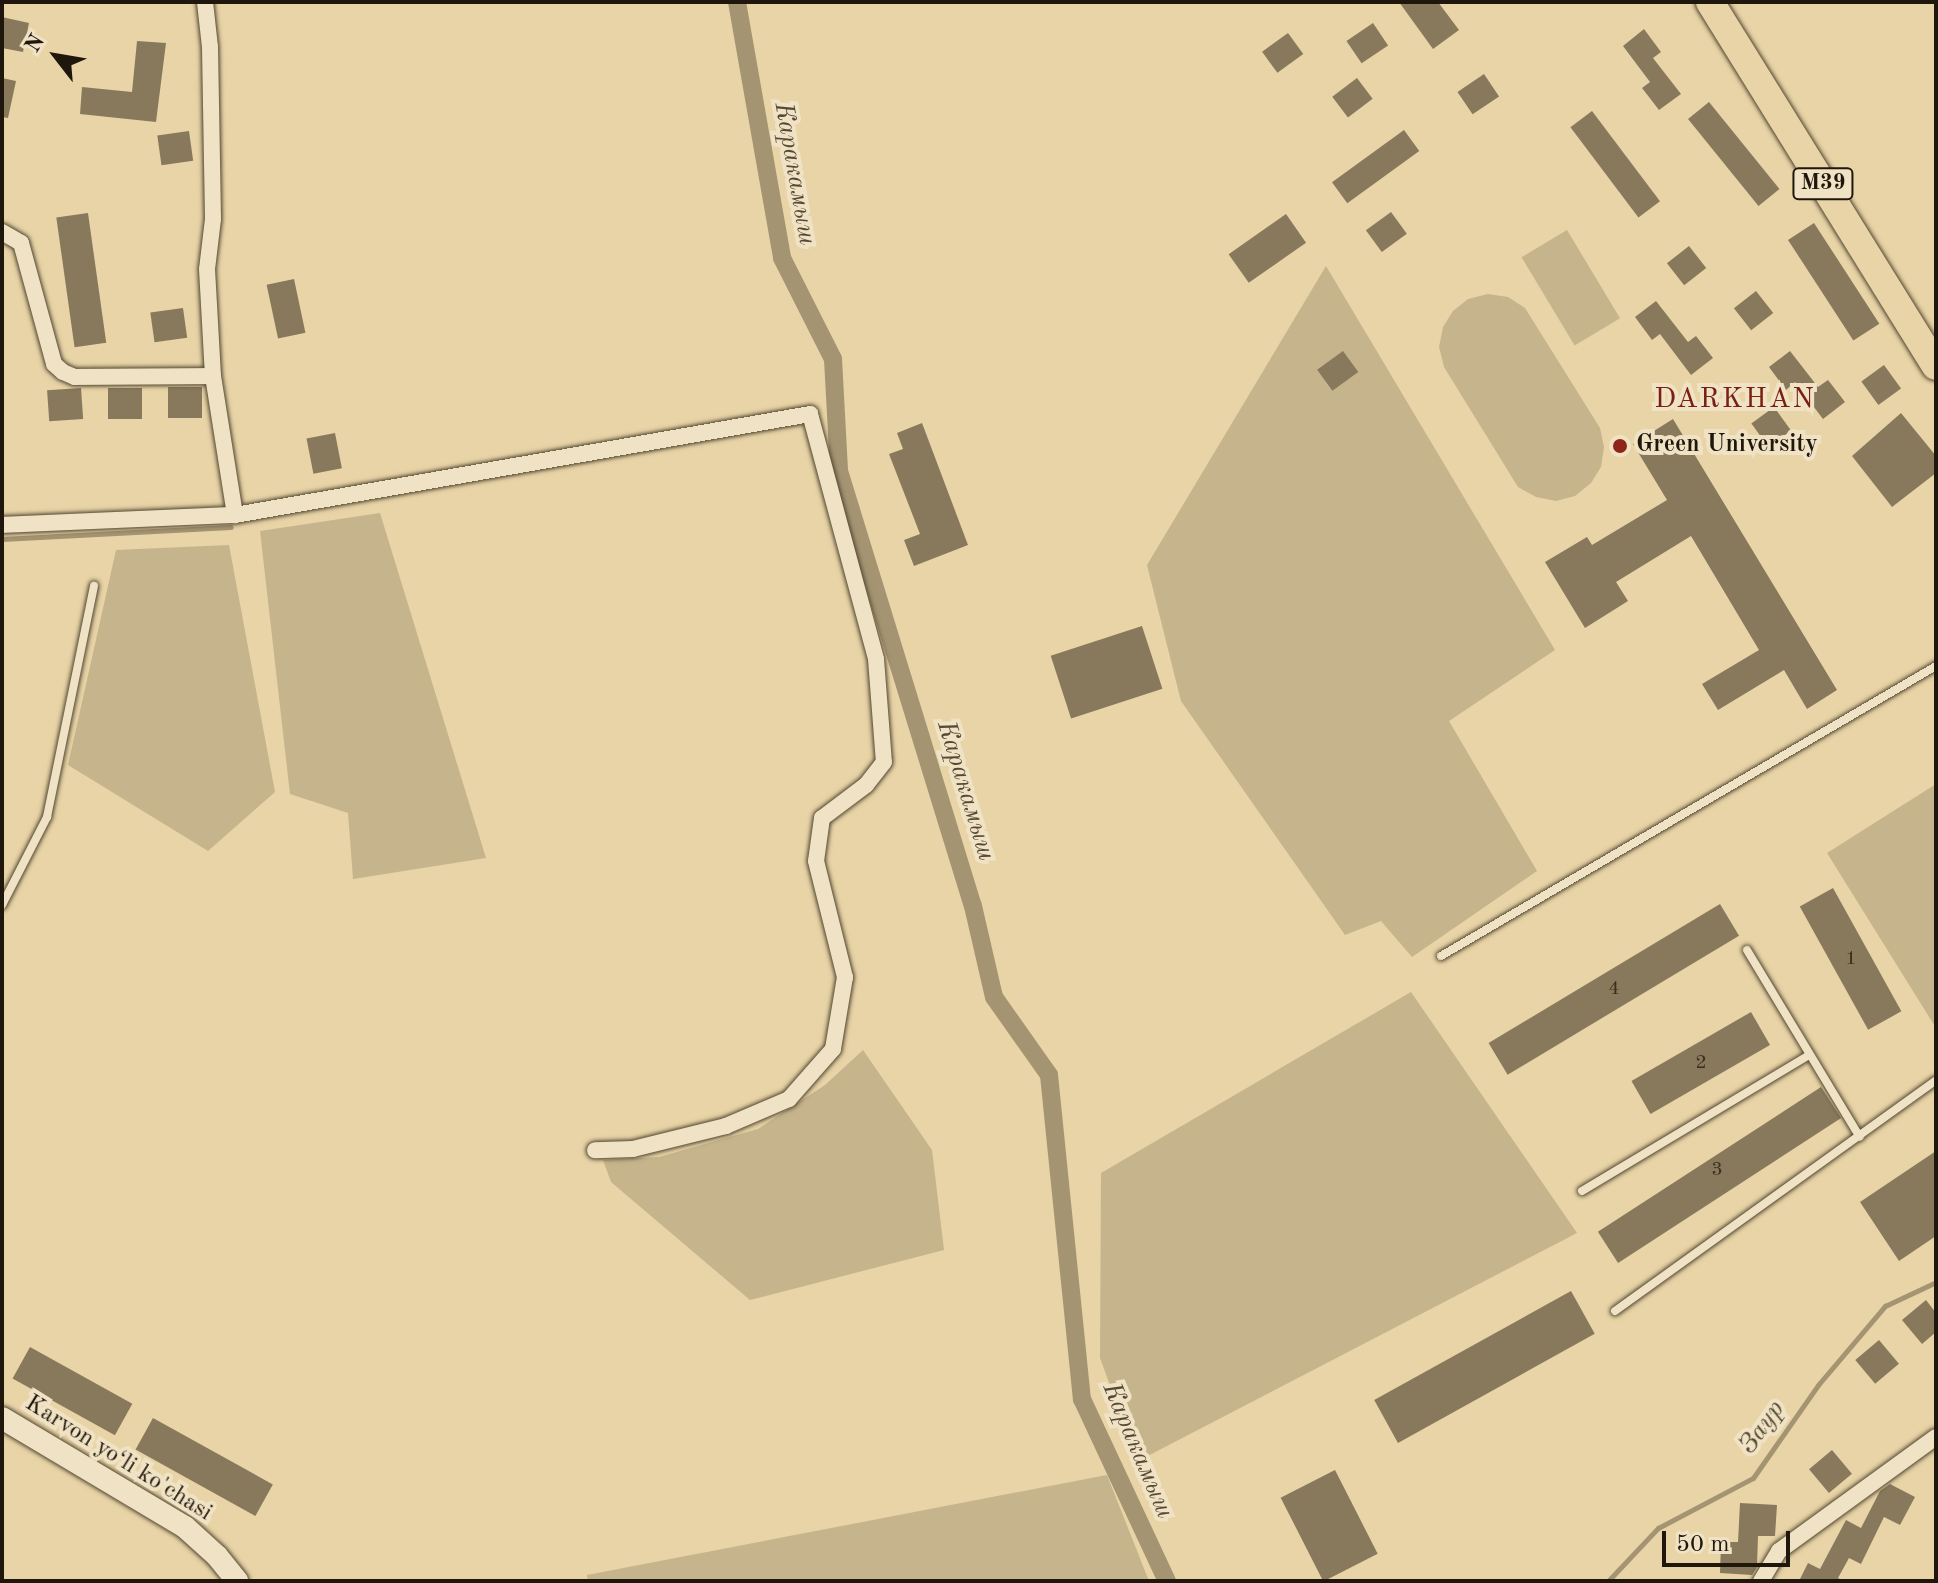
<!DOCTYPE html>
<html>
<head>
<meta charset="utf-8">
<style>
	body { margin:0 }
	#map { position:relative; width:1938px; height:1583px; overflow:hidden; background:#e8d4a6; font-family:"Old Standard TT",serif }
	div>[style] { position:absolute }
	.green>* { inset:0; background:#c6b48c; transform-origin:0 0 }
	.stream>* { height:5px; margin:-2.5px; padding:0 2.5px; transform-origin:2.5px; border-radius:2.5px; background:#a49472 }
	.canal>* { height:18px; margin:-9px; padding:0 9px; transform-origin:9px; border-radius:9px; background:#a49472 }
	.building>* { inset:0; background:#88795c; transform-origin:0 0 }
	.roads { filter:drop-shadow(0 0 2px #524632) drop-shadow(0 0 2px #524632) }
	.lane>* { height:8px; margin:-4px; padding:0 4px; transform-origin:4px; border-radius:4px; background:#f0e3c5 }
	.street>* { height:16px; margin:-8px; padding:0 8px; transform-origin:8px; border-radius:8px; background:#f0e3c5 }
	.secondary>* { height:22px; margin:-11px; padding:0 11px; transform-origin:11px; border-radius:11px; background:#f0e3c5 }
	.highway>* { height:28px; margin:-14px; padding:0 14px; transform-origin:14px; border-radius:14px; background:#e8d4a6 }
	.dots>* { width:22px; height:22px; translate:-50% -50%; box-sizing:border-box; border:4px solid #f0e3c5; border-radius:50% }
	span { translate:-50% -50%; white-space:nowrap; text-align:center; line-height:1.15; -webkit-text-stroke:8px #f0e3c5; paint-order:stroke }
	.number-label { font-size:20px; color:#3a3020 }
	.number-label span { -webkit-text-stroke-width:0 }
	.shield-label span { padding:2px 6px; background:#f0e3c5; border:2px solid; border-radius:6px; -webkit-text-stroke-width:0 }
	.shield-label { font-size:22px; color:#20170c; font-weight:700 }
	.poi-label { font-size:24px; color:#20170c; font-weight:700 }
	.left { translate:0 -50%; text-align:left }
	.street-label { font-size:24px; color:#20170c }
	.water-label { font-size:26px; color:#554935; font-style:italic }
	.quarter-label { font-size:28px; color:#7a1f14; letter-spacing:2px }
	.frame { position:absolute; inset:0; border:4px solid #20170c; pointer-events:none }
	.north { position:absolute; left:16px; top:16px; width:80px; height:80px; -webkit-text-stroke:6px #f0e3c5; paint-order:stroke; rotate:301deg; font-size:22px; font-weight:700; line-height:32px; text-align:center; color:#20170c }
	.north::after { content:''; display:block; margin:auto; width:28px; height:36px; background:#20170c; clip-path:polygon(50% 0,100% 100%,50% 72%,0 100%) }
	.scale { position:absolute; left:1662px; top:1531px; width:128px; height:36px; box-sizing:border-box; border:4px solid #20170c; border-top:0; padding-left:10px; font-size:24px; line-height:28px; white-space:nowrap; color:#20170c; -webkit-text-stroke:6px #f0e3c5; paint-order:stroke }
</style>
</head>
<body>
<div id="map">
	<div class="green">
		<i style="left:1567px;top:230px;width:103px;height:53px;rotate:59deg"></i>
		<i style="clip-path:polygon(1326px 266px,1555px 650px,1449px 721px,1537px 871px,1412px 957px,1381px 921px,1345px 935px,1181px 701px,1147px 565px)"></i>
		<i style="clip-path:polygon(1488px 294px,1508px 297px,1525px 308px,1600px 428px,1604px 447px,1601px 467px,1591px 483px,1575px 496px,1556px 501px,1536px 497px,1518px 487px,1444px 367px,1439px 347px,1443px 327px,1453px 311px,1468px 299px)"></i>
		<i style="clip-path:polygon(380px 513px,486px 858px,353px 879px,348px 813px,290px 794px,260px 531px)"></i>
		<i style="clip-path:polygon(229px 545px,275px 792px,208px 851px,68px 765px,116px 550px)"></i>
		<i style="clip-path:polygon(1936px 784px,1936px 1028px,1827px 853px)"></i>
		<i style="clip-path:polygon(1411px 992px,1577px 1233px,1138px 1461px,1100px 1358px,1101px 1173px)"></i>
		<i style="clip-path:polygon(863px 1050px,932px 1150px,944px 1250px,750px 1300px,611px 1182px,603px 1160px,659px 1157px,758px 1129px,825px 1085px)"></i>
		<i style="clip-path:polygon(1107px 1475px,1149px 1581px,588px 1581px,587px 1575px)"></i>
	</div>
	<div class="stream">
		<i style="left:2px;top:539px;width:229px;rotate:-3deg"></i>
		<i style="left:1608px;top:1581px;width:73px;rotate:-46.7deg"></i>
		<i style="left:1658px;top:1528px;width:107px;rotate:-27.8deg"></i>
		<i style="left:1753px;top:1478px;width:113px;rotate:-55deg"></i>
		<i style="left:1818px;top:1385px;width:104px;rotate:-49.7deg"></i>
		<i style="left:1885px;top:1306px;width:56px;rotate:-25.2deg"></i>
	</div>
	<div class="canal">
		<i style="left:737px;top:2px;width:260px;rotate:80deg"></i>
		<i style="left:782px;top:258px;width:113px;rotate:63.2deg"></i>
		<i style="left:833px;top:359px;width:112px;rotate:86.9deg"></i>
		<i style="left:839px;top:471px;width:455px;rotate:72.9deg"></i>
		<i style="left:973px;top:906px;width:93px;rotate:77deg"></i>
		<i style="left:994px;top:997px;width:95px;rotate:54.8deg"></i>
		<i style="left:1049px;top:1075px;width:326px;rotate:84.2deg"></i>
		<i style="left:1082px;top:1399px;width:201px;rotate:65deg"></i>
	</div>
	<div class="building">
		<i style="clip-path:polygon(1399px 2px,1438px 2px,1459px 30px,1433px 49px)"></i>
		<i style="clip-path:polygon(2px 17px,29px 23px,23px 52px,2px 48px)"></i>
		<i style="left:1373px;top:23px;width:27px;height:32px;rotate:56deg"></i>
		<i style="clip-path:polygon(1644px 29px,1661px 52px,1653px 58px,1681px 94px,1659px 110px,1642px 88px,1650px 82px,1623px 46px)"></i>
		<i style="left:1288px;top:33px;width:26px;height:32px;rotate:54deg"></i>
		<i style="clip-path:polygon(137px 41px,166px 43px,156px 122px,80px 114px,82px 87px,132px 92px)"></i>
		<i style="left:1484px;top:74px;width:27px;height:32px;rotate:56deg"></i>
		<i style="clip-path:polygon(2px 78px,16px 81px,8px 118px,2px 117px)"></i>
		<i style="left:1357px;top:78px;width:26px;height:31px;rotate:53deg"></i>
		<i style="left:1709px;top:102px;width:112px;height:27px;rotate:51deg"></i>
		<i style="left:1592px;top:111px;width:113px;height:27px;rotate:53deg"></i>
		<i style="left:1404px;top:130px;width:26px;height:89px;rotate:54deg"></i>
		<i style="left:189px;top:131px;width:30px;height:32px;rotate:82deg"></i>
		<i style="left:1391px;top:212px;width:27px;height:31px;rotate:54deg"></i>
		<i style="left:88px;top:213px;width:131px;height:32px;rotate:82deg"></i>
		<i style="left:1286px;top:214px;width:35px;height:70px;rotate:55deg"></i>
		<i style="left:1814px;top:223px;width:120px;height:31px;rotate:57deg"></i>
		<i style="left:1689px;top:246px;width:28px;height:28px;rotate:52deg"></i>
		<i style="left:294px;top:279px;width:55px;height:28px;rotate:78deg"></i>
		<i style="left:1756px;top:291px;width:28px;height:28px;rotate:52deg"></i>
		<i style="clip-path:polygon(1656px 301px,1688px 342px,1696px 336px,1713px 358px,1691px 375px,1660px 334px,1652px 340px,1635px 317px)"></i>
		<i style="left:183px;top:308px;width:30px;height:33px;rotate:82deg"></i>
		<i style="left:1343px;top:351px;width:26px;height:32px;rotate:54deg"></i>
		<i style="clip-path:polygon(1790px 351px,1818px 387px,1828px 380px,1845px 402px,1823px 419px,1795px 382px,1786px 390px,1769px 367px)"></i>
		<i style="left:1884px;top:365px;width:29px;height:28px;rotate:54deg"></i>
		<i style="left:168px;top:387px;width:34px;height:31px"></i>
		<i style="left:81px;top:388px;width:31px;height:34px;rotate:86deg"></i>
		<i style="left:108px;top:388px;width:34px;height:31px"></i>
		<i style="left:1774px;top:407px;width:29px;height:28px;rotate:54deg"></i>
		<i style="clip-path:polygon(1901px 413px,1936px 456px,1936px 473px,1892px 507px,1852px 456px)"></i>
		<i style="clip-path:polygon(1673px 419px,1837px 690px,1807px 709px,1784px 670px,1718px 710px,1702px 684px,1759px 650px,1691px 536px,1616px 582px,1628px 601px,1585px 628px,1545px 562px,1587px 537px,1592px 545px,1667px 500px,1633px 444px)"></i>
		<i style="clip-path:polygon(922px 423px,968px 545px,914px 566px,904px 540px,920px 534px,889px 454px,903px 449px,897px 433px)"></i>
		<i style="left:335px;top:433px;width:36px;height:29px;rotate:79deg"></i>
		<i style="left:1142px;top:626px;width:66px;height:96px;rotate:72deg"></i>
		<i style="left:1833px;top:888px;width:141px;height:38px;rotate:61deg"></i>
		<i style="left:1720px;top:904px;width:37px;height:270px;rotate:59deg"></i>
		<i style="left:1751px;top:1012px;width:38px;height:138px;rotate:60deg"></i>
		<i style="left:1821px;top:1087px;width:37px;height:266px;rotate:57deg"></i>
		<i style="clip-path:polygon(1936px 1151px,1936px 1236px,1899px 1261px,1860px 1202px)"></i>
		<i style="left:1571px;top:1291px;width:49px;height:225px;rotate:61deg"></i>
		<i style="clip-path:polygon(1926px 1300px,1936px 1313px,1936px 1332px,1922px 1344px,1902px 1320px)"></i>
		<i style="left:1879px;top:1340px;width:31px;height:31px;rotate:50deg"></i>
		<i style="left:30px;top:1347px;width:117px;height:36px;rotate:29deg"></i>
		<i style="left:153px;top:1418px;width:137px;height:36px;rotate:29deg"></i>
		<i style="left:1832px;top:1450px;width:31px;height:30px;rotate:50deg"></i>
		<i style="left:1335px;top:1470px;width:94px;height:61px;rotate:63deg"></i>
		<i style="clip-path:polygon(1890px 1484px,1915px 1497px,1900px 1525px,1884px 1517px,1861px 1564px,1849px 1558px,1838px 1578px,1844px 1581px,1799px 1581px,1808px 1563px,1820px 1569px,1846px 1520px,1861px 1528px,1880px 1491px)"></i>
		<i style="clip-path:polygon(1740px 1503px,1777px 1505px,1775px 1536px,1758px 1536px,1757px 1567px,1752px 1575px,1720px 1573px,1721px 1542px,1738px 1542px)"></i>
	</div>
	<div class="roads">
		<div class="lane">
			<i style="left:2px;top:905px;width:99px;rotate:-62.9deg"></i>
			<i style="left:47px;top:817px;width:236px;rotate:-78.5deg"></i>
			<i style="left:1747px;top:950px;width:218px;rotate:58.9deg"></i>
			<i style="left:1441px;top:956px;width:574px;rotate:-30.36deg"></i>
			<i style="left:1582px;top:1191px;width:265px;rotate:-30.9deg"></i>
			<i style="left:1615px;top:1311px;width:395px;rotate:-35.7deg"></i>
		</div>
		<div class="street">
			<i style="left:205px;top:2px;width:45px;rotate:83.7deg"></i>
			<i style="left:210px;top:47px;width:172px;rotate:89deg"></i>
			<i style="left:213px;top:219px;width:50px;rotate:96.8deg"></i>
			<i style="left:207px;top:269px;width:107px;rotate:86.8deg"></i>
			<i style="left:213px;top:376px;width:141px;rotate:81deg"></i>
			<i style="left:2px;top:232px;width:22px;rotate:30deg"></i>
			<i style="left:21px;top:243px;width:125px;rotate:74.7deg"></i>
			<i style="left:54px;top:364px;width:12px;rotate:42deg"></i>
			<i style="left:63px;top:372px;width:13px;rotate:23deg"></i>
			<i style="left:75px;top:377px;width:138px;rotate:-0.4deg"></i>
			<i style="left:2px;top:525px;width:233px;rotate:-2.5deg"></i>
			<i style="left:235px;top:515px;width:584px;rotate:-9.96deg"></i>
			<i style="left:810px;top:414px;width:254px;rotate:74.9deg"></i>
			<i style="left:876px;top:659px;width:103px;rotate:85.6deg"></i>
			<i style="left:884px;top:762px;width:29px;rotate:128deg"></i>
			<i style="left:866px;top:785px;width:55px;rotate:143.1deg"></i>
			<i style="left:822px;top:818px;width:43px;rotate:97.9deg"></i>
			<i style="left:816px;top:861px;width:120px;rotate:76deg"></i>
			<i style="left:845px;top:977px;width:73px;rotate:99.5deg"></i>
			<i style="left:833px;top:1049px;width:67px;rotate:131.3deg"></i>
			<i style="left:789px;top:1099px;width:69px;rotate:156.8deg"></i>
			<i style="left:726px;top:1126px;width:96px;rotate:166.1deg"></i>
			<i style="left:633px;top:1149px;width:38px;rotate:178deg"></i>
			<i style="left:1761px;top:1581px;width:35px;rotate:-59deg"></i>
			<i style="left:1779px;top:1551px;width:194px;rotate:-36deg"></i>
		</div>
		<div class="secondary">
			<i style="left:2px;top:1418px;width:213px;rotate:30.8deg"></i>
			<i style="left:185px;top:1527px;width:43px;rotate:42.2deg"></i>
			<i style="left:217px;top:1556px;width:32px;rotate:51deg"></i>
		</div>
		<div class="highway">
			<i style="left:1710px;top:2px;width:428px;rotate:58.2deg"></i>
		</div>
	</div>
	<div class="dots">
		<i style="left:1620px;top:446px;background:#8f2418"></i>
	</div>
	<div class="number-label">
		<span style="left:1851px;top:959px">1</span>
		<span style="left:1614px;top:989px">4</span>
		<span style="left:1701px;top:1063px">2</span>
		<span style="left:1717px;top:1170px">3</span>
	</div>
	<div class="shield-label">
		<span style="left:1823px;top:184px">M39</span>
	</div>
	<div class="poi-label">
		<span class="left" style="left:1636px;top:446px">Green University</span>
	</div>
	<div class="street-label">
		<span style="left:118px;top:1459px;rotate:32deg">Karvon yo‘li ko'chasi</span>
	</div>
	<div class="water-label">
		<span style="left:794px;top:174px;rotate:80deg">Каракамыш</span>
		<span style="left:965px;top:791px;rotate:73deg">Каракамыш</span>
		<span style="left:1763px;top:1428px;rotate:-55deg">Заур</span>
		<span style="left:1137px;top:1451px;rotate:67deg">Каракамыш</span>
	</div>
	<div class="quarter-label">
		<span style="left:1735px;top:400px">DARKHAN</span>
	</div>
	<div class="frame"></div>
	<div class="north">N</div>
	<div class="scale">50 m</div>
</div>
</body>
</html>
